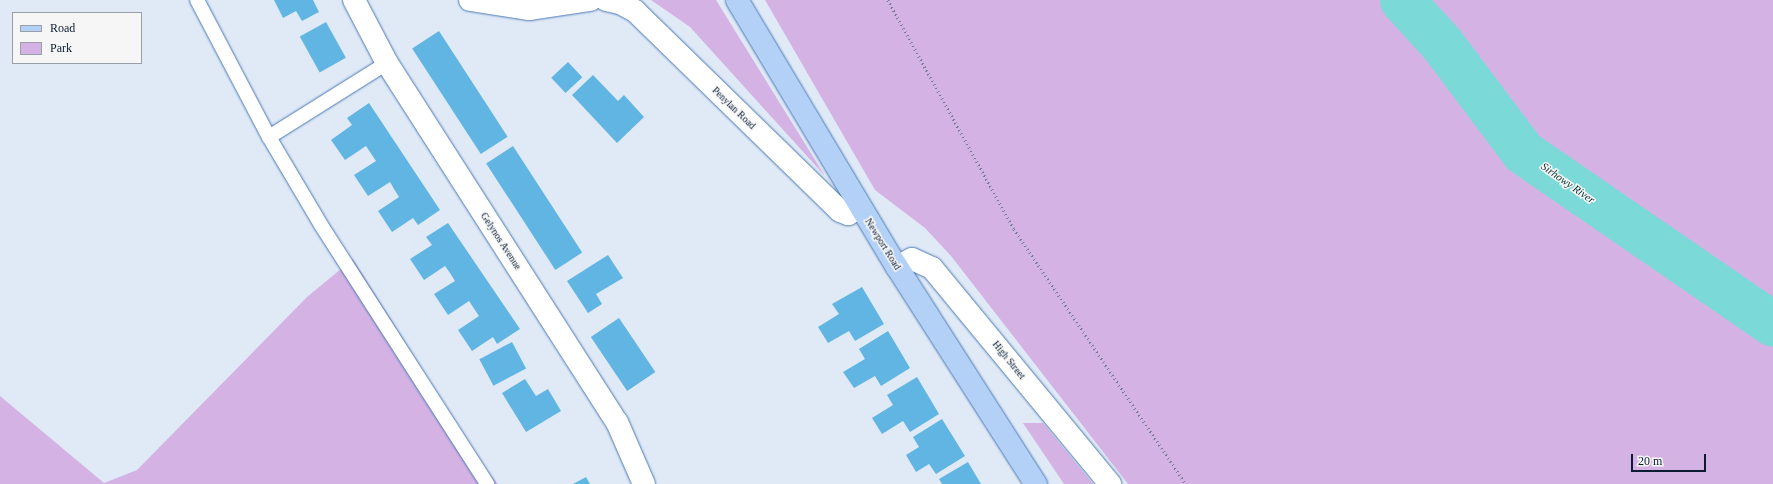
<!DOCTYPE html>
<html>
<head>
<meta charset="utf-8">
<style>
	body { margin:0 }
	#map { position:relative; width:1773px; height:484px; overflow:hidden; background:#e0eaf7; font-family:"Times New Roman",serif }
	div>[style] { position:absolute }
	.green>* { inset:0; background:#d4b3e4 }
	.river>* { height:45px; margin:-22.5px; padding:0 22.5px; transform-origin:22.5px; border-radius:22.5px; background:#7bd9d8 }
	.building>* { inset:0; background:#61b5e3; transform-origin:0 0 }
	.path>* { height:2.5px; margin-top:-1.25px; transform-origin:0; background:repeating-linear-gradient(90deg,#707e91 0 1px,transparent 0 4px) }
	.roads { filter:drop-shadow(0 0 1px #4a79b4) drop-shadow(0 0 1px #4a79b4) }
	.lane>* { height:14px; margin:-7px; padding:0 7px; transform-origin:7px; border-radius:7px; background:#fff }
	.street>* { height:22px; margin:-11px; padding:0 11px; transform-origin:11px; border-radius:11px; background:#fff }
	.secondary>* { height:22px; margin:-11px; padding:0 11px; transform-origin:11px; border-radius:11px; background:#fff }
	.primary>* { height:22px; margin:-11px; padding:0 11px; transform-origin:11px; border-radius:11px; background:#b3d0f6 }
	span { translate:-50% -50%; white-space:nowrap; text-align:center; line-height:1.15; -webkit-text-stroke:3px #f6f6f6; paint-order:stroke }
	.street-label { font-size:10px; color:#0a1d35 }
	.water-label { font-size:11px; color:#003030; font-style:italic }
	.legend { position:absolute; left:12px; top:12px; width:130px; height:52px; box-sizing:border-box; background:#f6f6f6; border:1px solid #989fa9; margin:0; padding:5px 7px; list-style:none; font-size:12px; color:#0a1d35 }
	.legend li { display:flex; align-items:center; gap:8px; height:20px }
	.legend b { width:20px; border:1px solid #989fa9 }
	.scale { position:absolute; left:1631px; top:454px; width:75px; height:18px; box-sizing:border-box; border:2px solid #0a1d35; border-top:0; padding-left:5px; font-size:12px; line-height:14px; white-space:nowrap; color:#0a1d35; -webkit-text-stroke:3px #f6f6f6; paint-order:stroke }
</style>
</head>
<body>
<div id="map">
	<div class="green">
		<i style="clip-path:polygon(651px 0,716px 0,825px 176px,690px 27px)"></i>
		<i style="clip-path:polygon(765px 0,1773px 0,1773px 484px,1128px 484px,951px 256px,925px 228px,875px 190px)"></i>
		<i style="clip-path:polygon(353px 259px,484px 468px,498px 484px,0 484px,0 396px,104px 483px,137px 470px,307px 297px)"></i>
		<i style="clip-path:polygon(1023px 423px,1043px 423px,1093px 484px,1064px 484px)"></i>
	</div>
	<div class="river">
		<i style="left:1402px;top:0;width:59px;rotate:47.7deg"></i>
		<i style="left:1442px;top:44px;width:135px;rotate:53.1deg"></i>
		<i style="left:1523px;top:152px;width:303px;rotate:34.5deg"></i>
	</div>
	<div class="building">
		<i style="clip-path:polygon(274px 0,313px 0,319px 12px,302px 21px,296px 11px,283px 18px)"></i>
		<i style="left:326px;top:22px;width:41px;height:30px;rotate:61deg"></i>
		<i style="left:439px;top:31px;width:126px;height:32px;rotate:57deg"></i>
		<i style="left:568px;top:62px;width:21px;height:23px;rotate:47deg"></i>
		<i style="clip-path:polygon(593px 75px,618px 101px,624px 95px,644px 117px,617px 143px,572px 95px)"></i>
		<i style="clip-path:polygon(369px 103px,440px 210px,418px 225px,413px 218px,392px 232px,378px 211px,399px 197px,394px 189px,390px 182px,368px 196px,354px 175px,376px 161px,366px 146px,345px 160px,331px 140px,352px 125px,347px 118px)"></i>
		<i style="left:513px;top:146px;width:127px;height:32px;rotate:57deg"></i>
		<i style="clip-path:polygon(448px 223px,520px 329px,497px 344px,493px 337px,472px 351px,458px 330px,479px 316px,469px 301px,448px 315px,434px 294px,455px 281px,450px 273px,445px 266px,424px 280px,410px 259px,432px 245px,426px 237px)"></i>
		<i style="clip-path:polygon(608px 255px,623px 278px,596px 294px,602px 304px,588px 313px,567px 281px)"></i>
		<i style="clip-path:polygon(862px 287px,884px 324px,855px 341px,849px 331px,828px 343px,818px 327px,839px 314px,832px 304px)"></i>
		<i style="left:619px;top:318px;width:65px;height:34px;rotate:56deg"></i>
		<i style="clip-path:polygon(888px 331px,910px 368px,881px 386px,875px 376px,854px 388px,843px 372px,865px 359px,859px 349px)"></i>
		<i style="left:512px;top:342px;width:30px;height:37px;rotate:62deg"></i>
		<i style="clip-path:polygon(917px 377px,939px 414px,910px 432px,903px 421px,882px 434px,872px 418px,893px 405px,887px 395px)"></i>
		<i style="clip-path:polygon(525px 379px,536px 396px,548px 389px,561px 411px,526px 432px,502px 393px)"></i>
		<i style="clip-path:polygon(942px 419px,965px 456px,936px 474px,929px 464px,916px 472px,906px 455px,919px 447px,913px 437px)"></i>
		<i style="clip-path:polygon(968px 462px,981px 484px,942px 484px,939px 479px)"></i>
		<i style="clip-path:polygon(586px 477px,590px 484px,573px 484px)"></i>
	</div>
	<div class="path">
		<i style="left:888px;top:0;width:261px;rotate:61.2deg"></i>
		<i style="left:1014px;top:229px;width:308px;rotate:56deg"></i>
	</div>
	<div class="roads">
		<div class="lane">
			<i style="left:197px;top:0;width:155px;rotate:62.3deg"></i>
			<i style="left:269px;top:137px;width:102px;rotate:59.4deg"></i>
			<i style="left:321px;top:225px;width:308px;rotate:57.3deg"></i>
			<i style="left:269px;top:137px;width:139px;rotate:-32.1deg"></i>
		</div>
		<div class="street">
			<i style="left:354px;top:0;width:71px;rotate:62.4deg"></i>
			<i style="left:387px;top:63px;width:426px;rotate:57.4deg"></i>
			<i style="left:617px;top:422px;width:68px;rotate:66.5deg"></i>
			<i style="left:897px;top:267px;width:17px;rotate:-28deg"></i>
			<i style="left:912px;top:259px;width:22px;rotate:24deg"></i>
			<i style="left:932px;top:268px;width:280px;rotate:50.5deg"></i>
		</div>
		<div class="secondary">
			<i style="left:470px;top:0;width:60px;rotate:8.7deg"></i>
			<i style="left:529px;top:9px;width:62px;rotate:-8.4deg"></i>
			<i style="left:606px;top:0;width:14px;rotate:12deg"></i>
			<i style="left:620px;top:3px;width:17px;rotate:28deg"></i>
			<i style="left:635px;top:11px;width:286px;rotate:44.3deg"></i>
			<i style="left:840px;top:211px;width:9px;rotate:21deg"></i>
			<i style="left:848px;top:214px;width:14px;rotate:-30deg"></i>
		</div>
		<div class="primary">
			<i style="left:737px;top:0;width:311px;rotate:59.1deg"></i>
			<i style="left:897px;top:267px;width:258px;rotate:57.4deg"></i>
		</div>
	</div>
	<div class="street-label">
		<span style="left:734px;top:108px;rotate:44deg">Penylan Road</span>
		<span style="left:501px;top:241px;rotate:57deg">Gelynos Avenue</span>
		<span style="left:883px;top:244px;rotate:58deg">Newport Road</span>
		<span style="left:1009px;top:360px;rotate:51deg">High Street</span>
	</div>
	<div class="water-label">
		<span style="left:1568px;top:183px;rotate:35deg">Sirhowy River</span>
	</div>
	<ul class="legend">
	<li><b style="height:5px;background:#b3d0f6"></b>Road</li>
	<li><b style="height:11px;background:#d4b3e4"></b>Park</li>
	</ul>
	<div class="scale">20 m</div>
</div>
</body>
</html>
